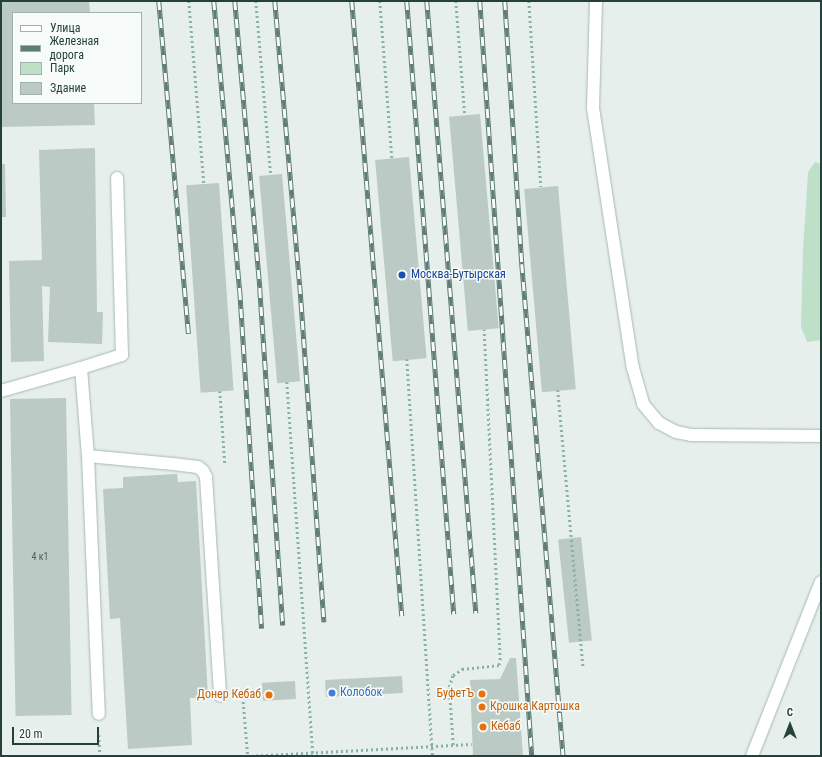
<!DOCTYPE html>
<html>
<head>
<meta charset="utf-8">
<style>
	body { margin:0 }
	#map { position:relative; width:822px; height:757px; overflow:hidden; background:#e6efeb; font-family:"Roboto Condensed",sans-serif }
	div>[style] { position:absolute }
	.green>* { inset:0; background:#bfe0c8 }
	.building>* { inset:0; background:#bbcac4; transform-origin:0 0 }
	.path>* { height:2.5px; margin-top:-1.25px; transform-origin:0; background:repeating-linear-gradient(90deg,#86b3a5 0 2px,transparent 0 5px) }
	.roads { filter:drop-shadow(0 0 1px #a8b8b2) drop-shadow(0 0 1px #a8b8b2) }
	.minor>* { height:12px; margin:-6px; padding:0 6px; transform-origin:6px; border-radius:6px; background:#fff }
	.rail>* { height:4.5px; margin-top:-2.25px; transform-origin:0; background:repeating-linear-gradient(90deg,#f7fbf9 0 9px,#5f7d75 0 18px); box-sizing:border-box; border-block:1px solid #5f7d75 }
	.dots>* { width:11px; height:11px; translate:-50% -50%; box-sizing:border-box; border:2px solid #f7fbf9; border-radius:50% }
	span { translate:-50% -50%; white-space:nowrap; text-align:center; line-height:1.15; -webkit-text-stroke:3px #f7fbf9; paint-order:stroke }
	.number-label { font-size:10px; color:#4a645c }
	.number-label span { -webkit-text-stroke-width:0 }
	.transit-label { font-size:12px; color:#164399 }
	.left { translate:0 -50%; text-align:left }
	.shop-label { font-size:12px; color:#366cbe }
	.food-label { font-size:12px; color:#c56008 }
	.right { translate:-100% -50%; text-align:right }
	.frame { position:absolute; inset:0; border:2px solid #24423a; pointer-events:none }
	.legend { position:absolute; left:12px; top:12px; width:130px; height:92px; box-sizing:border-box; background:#f7fbf9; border:1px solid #a3b1ad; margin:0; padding:5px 7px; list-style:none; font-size:12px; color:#24423a }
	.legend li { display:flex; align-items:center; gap:8px; height:20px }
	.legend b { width:20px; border:1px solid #a3b1ad }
	.north { position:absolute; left:770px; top:705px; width:40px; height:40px; -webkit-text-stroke:3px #f7fbf9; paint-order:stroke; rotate:0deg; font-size:11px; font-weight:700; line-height:16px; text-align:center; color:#24423a }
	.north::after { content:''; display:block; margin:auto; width:14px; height:18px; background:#24423a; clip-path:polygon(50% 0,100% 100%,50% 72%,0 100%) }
	.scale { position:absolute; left:12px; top:727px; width:87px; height:18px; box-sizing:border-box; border:2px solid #24423a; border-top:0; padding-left:5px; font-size:12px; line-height:14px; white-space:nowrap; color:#24423a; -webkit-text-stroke:3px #f7fbf9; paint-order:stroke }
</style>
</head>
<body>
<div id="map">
	<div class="green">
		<i style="clip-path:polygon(815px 162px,821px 164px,821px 340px,807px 342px,801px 327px,803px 250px,808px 172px)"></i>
	</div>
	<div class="building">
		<i style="clip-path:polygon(1px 1px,89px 1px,90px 13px,13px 13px,13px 103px,94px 103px,95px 125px,1px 127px)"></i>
		<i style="left:480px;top:114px;width:215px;height:31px;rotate:85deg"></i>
		<i style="clip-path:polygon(95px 148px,97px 312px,103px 312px,102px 344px,48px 342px,50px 287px,42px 286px,44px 361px,11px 362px,9px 261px,42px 260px,39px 150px)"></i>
		<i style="left:409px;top:157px;width:202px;height:34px;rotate:85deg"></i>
		<i style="clip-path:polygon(1px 164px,5px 164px,6px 217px,1px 217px)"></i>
		<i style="left:282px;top:174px;width:208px;height:23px;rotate:85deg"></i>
		<i style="left:219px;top:183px;width:208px;height:33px;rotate:86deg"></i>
		<i style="left:558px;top:186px;width:204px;height:34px;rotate:85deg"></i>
		<i style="left:66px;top:398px;width:317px;height:56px;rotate:89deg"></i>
		<i style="clip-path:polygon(177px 474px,178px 482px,196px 481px,208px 697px,190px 698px,192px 745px,128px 749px,120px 618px,110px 619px,103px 489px,123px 488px,123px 477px)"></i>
		<i style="left:581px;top:537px;width:104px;height:23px;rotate:84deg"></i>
		<i style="clip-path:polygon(510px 658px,516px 658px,523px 756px,473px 756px,470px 680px,500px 679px)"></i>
		<i style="left:402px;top:676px;width:17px;height:77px;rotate:87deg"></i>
		<i style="left:295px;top:681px;width:18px;height:33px;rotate:87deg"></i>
	</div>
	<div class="path">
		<i style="left:189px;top:1px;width:185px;rotate:85.3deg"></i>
		<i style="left:256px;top:1px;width:175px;rotate:85.1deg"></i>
		<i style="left:380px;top:1px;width:157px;rotate:85.6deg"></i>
		<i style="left:456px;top:1px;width:115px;rotate:85.5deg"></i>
		<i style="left:529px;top:1px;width:186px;rotate:86.3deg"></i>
		<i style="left:407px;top:359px;width:398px;rotate:86.3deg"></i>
		<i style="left:287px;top:382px;width:372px;rotate:86deg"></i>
		<i style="left:558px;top:390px;width:278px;rotate:84.8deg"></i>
		<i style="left:220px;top:391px;width:73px;rotate:86.1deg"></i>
		<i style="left:243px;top:697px;width:59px;rotate:85.2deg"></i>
		<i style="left:99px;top:735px;width:21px;rotate:87deg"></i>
		<i style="left:453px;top:745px;width:58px;rotate:-93.9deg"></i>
		<i style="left:449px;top:687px;width:13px;rotate:-72deg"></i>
		<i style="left:453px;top:675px;width:11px;rotate:-34deg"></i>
		<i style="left:462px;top:669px;width:37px;rotate:-6deg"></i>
		<i style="left:499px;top:665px;width:5px;rotate:-79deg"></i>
		<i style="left:500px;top:660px;width:331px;rotate:-92.8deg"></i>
		<i style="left:251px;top:756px;width:221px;rotate:-3.1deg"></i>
	</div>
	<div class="roads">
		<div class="minor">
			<i style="left:596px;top:1px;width:107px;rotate:91.6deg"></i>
			<i style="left:593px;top:108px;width:263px;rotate:81.3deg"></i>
			<i style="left:633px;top:368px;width:37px;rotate:74deg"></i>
			<i style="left:643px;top:404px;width:25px;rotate:50deg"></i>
			<i style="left:659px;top:423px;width:19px;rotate:28deg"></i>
			<i style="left:676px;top:432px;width:15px;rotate:11deg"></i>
			<i style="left:691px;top:435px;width:130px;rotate:0.4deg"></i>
			<i style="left:81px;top:368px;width:43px;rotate:-17.6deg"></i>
			<i style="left:122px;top:355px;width:177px;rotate:-91.6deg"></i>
			<i style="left:1px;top:391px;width:83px;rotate:-16deg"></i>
			<i style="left:81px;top:368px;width:88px;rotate:85.5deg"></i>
			<i style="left:88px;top:456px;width:258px;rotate:87.6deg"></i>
			<i style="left:88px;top:456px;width:85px;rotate:5.4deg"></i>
			<i style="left:173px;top:464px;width:25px;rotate:7deg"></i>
			<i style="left:198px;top:467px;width:6px;rotate:39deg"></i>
			<i style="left:203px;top:471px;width:7px;rotate:63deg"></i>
			<i style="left:206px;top:477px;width:219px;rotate:86.3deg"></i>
			<i style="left:752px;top:756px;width:187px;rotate:-68.4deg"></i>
		</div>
	</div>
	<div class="rail">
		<i style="left:159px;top:1px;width:334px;rotate:84.9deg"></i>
		<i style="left:214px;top:1px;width:291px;rotate:84.9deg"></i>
		<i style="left:240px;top:291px;width:338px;rotate:86.3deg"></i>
		<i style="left:235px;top:1px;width:289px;rotate:85deg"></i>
		<i style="left:260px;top:289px;width:337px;rotate:86.1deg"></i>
		<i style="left:275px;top:1px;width:285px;rotate:85deg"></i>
		<i style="left:300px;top:285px;width:338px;rotate:85.9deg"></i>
		<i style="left:352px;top:1px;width:617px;rotate:85.35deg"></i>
		<i style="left:407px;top:1px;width:615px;rotate:85.62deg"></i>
		<i style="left:427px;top:1px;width:614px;rotate:85.42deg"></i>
		<i style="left:480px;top:1px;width:757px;rotate:86.06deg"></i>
		<i style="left:505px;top:1px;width:264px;rotate:86.3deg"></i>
		<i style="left:522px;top:264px;width:494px;rotate:85.2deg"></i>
	</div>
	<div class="dots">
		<i style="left:402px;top:275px;background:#1a4fb4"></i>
		<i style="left:332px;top:693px;background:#3f7fe0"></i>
		<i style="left:482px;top:694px;background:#e8710a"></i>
		<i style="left:269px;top:695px;background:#e8710a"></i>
		<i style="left:482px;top:707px;background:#e8710a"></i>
		<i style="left:483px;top:727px;background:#e8710a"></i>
	</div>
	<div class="number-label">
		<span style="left:40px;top:557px">4 к1</span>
	</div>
	<div class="transit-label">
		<span class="left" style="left:411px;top:275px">Москва-Бутырская</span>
	</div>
	<div class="shop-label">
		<span class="left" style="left:340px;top:693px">Колобок</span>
	</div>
	<div class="food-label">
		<span class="right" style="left:474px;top:694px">БуфетЪ</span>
		<span class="right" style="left:261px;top:695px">Донер Кебаб</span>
		<span class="left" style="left:490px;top:707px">Крошка Картошка</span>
		<span class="left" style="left:491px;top:727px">Кебаб</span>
	</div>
	<div class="frame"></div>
	<ul class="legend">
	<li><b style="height:5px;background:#fff"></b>Улица</li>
	<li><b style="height:5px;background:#5f7d75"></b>Железная дорога</li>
	<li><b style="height:11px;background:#bfe0c8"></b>Парк</li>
	<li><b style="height:11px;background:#bbcac4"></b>Здание</li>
	</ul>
	<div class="north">С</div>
	<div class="scale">20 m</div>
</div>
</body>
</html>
